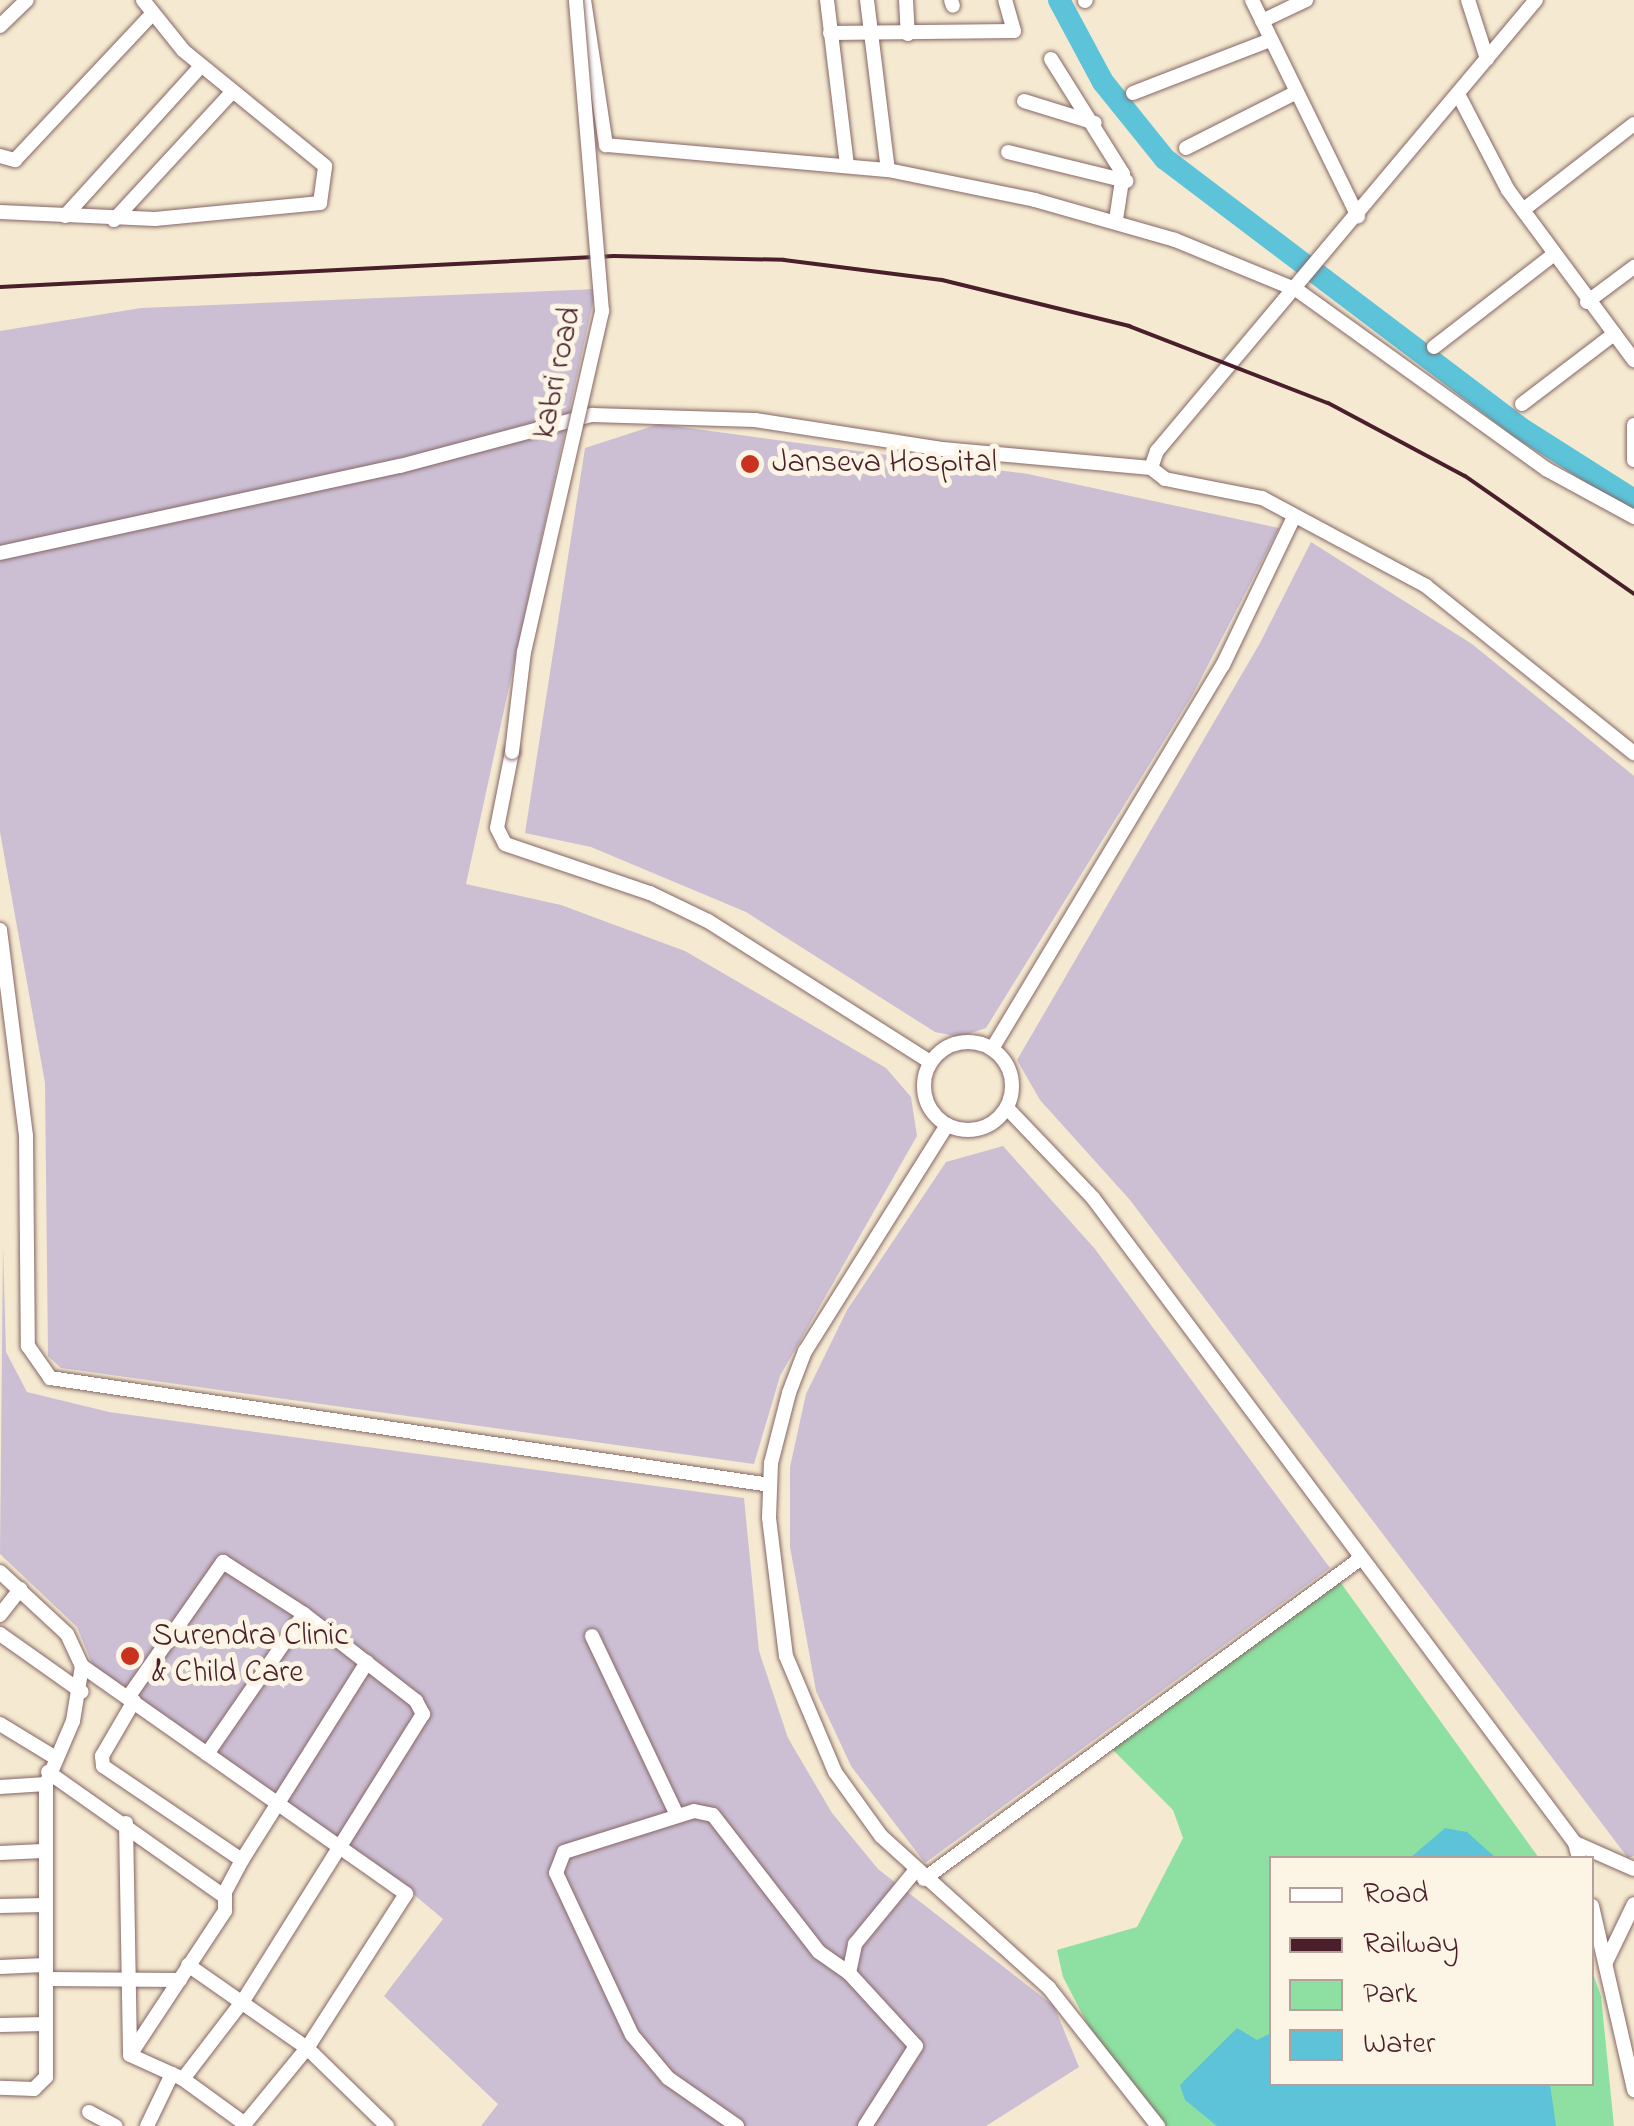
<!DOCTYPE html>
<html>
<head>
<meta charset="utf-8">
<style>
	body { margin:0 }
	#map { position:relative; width:1634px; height:2126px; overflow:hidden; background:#f5ead1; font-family:"Indie Flower",sans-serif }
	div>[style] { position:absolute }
	.industrial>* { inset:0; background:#ccbfd4 }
	.green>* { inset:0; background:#8de0a1 }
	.water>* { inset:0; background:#5cc3d9 }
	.river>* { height:22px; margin:-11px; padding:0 11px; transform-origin:11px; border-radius:11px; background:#5cc3d9 }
	.roads { filter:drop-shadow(0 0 2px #866665) drop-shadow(0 0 2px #866665) }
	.minor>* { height:14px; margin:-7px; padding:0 7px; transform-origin:7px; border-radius:7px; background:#fff }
	.minor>.ring { margin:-7px; padding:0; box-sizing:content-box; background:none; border:14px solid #fff; border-radius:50% }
	.rail>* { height:4px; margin:-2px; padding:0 2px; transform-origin:2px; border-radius:2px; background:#4a1f2b }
	.bridges { filter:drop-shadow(0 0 2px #866665) drop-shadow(0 0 2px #866665) }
	.minor-bridge>* { height:14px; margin:-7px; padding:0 7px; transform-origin:7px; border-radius:7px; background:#fff }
	.dots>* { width:28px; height:28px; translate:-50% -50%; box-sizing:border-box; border:5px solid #fcf5e5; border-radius:50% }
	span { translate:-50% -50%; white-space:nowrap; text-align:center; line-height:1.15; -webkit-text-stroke:10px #fcf5e5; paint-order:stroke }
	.street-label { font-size:32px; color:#4a1f2b }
	.poi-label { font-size:32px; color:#4a1f2b }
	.left { translate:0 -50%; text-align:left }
	.legend { position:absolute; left:1269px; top:1856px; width:325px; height:230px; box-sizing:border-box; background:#fcf5e5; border:2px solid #b59f9b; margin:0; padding:12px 18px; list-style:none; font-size:30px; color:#4a1f2b }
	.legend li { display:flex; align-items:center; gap:20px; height:50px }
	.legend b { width:50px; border:2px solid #b59f9b }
</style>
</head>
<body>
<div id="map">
	<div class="industrial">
		<i style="clip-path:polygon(596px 289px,466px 884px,561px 905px,685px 951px,886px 1068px,911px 1097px,917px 1136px,780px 1376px,754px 1464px,61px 1368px,48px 1356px,45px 1083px,0 832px,0 331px,141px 308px)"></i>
		<i style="clip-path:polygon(659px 424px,1028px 474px,1279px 528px,1193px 694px,986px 1028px,959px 1037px,935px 1032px,746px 912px,591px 847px,525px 833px,585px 448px)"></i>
		<i style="clip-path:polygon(1311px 542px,1472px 644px,1634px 776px,1634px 1856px,1628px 1858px,1130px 1200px,1040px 1100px,1017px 1060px,1260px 643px)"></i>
		<i style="clip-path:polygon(1003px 1146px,1095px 1249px,1330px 1568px,925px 1863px,851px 1766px,816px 1691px,790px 1547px,790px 1467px,806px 1394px,847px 1310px,946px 1162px)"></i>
		<i style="clip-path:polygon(3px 1246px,6px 1352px,27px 1392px,109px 1412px,744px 1498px,759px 1651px,788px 1738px,832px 1813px,878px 1869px,1054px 2006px,1079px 2067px,986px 2126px,481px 2126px,498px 2104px,384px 1996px,443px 1919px,387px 1872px,93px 1666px,77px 1627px,0 1554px)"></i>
	</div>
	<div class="green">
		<i style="clip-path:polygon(1338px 1579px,1539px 1858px,1272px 1858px,1272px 2084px,1592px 2084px,1592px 1971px,1601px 1996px,1614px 2126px,1166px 2126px,1089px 2027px,1063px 1977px,1057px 1950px,1137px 1927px,1183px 1838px,1173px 1810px,1110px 1747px)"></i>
	</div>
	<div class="water">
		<i style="clip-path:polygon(1445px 1828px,1467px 1832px,1496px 1858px,1410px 1858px)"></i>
		<i style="clip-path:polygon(1237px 2028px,1257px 2040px,1271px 2033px,1272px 2084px,1550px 2084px,1556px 2126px,1217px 2126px,1185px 2100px,1180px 2085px)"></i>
	</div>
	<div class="river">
		<i style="left:1059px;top:0;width:93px;rotate:61.8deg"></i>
		<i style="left:1103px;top:82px;width:99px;rotate:51.2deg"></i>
		<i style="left:1165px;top:159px;width:444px;rotate:37.1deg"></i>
		<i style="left:1519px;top:427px;width:136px;rotate:32.4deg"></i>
	</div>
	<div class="roads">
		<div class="minor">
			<i style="left:584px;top:0;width:147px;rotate:81.4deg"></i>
			<i style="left:606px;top:145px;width:283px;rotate:5.1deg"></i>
			<i style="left:888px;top:170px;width:150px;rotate:11.5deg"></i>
			<i style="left:1035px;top:200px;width:146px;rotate:15.9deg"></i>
			<i style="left:1175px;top:240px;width:132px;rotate:22.3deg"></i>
			<i style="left:1297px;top:290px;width:307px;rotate:35.7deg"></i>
			<i style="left:1546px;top:469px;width:100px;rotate:28.6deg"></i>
			<i style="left:827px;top:0;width:167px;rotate:83.1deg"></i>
			<i style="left:867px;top:0;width:171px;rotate:83deg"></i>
			<i style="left:906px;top:0;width:34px;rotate:87deg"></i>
			<i style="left:951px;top:0;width:6px;rotate:72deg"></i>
			<i style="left:1252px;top:0;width:241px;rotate:63.9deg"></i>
			<i style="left:1468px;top:0;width:62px;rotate:72.1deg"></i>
			<i style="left:1085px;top:1px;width:1px;rotate:-45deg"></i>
			<i style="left:1262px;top:21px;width:49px;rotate:-25.5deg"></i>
			<i style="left:0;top:26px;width:37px;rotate:-44deg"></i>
			<i style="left:830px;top:33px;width:184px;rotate:-0.6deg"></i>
			<i style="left:1014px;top:31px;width:32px;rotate:-106deg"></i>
			<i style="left:1051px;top:59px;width:136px;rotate:57.9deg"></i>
			<i style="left:1123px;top:174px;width:47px;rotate:98.7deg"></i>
			<i style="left:1133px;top:93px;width:147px;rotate:-21.1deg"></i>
			<i style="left:1458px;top:94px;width:108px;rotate:62.5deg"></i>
			<i style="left:1508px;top:190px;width:212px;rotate:53.5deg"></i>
			<i style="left:1024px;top:101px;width:74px;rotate:17.2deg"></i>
			<i style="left:1186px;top:148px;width:122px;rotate:-26.8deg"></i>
			<i style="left:1008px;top:152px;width:122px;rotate:13.8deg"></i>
			<i style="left:0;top:156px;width:16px;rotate:15deg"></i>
			<i style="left:15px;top:160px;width:200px;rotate:-46.8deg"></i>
			<i style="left:1523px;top:210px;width:140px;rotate:-37.8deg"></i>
			<i style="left:0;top:212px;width:155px;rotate:2.6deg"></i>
			<i style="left:155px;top:219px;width:166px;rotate:-5.5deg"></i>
			<i style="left:320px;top:203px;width:37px;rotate:-82deg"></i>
			<i style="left:325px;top:166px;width:183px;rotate:-140.8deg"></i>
			<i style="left:183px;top:50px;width:64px;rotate:-128.7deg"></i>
			<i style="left:65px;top:216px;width:202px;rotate:-47.8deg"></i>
			<i style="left:114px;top:220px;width:174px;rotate:-47.3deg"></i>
			<i style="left:1587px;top:302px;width:59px;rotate:-36.7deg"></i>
			<i style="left:1434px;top:347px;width:150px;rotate:-37.7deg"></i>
			<i style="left:1522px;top:404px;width:116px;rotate:-37.3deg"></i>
			<i style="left:1634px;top:425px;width:35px;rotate:90deg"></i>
			<i style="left:1151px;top:468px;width:18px;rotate:-71deg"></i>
			<i style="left:1157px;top:451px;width:589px;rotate:-49.96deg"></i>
			<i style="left:0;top:553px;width:409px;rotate:-12.3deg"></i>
			<i style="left:400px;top:466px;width:199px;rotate:-14.9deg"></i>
			<i style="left:592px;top:415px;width:163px;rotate:1.8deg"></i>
			<i style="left:755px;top:420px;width:189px;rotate:8.8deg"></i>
			<i style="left:942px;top:449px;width:210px;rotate:5.2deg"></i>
			<i style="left:1151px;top:468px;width:18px;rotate:38deg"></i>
			<i style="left:1165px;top:479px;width:99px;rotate:11.1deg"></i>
			<i style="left:1262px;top:498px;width:186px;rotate:28.2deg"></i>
			<i style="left:1426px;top:586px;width:267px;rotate:38.8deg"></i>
			<i style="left:512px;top:752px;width:77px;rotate:101.2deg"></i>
			<i style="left:497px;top:828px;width:18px;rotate:63deg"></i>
			<i style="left:505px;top:844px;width:153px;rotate:18.7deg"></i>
			<i style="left:650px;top:893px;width:64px;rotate:25.8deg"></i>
			<i style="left:708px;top:921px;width:263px;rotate:32.4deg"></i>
			<i style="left:0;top:930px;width:208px;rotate:82.8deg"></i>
			<i style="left:26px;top:1136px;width:210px;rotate:89.5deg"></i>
			<i style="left:28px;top:1346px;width:39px;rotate:55deg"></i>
			<i style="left:50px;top:1378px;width:728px;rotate:8.45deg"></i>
			<i class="ring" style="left:924px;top:1042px;width:74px;height:74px"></i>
			<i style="left:992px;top:1049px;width:448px;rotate:-59deg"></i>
			<i style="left:1223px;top:665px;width:164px;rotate:-64.4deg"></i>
			<i style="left:1007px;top:1108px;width:124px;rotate:46.3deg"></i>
			<i style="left:1093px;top:1198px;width:805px;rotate:53.23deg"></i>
			<i style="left:1575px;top:1843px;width:16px;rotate:75deg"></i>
			<i style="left:947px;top:1125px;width:267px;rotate:122.1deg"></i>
			<i style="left:805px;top:1351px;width:45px;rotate:110.9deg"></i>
			<i style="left:789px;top:1393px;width:72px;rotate:104.4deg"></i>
			<i style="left:771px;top:1463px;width:55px;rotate:92.1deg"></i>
			<i style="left:769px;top:1518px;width:139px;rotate:83deg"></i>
			<i style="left:786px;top:1656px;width:126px;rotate:67.1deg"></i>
			<i style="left:835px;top:1772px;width:79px;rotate:54.3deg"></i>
			<i style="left:881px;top:1836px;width:227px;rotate:42.1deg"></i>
			<i style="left:1049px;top:1988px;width:176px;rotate:51.7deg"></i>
			<i style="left:0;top:1572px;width:91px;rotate:42.8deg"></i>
			<i style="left:67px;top:1634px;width:35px;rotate:65deg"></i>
			<i style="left:82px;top:1666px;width:56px;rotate:99.3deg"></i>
			<i style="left:73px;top:1721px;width:69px;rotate:113.2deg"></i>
			<i style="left:46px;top:1784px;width:293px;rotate:90deg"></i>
			<i style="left:46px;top:2077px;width:17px;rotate:135deg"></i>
			<i style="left:34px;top:2089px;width:34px;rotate:-178deg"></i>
			<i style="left:0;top:1615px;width:33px;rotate:-52deg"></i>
			<i style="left:0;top:1634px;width:100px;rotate:35.3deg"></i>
			<i style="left:592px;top:1636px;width:198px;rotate:64.6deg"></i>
			<i style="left:82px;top:1666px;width:396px;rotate:35.1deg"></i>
			<i style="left:406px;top:1894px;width:183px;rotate:122.7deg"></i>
			<i style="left:307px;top:2048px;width:101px;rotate:129.4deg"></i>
			<i style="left:129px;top:1696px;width:164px;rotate:-55deg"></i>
			<i style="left:223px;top:1562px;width:96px;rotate:32.7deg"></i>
			<i style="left:304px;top:1614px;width:142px;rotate:37.8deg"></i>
			<i style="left:416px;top:1701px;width:15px;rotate:62deg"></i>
			<i style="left:423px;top:1714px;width:340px;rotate:122.1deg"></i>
			<i style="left:242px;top:2002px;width:97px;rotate:127.5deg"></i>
			<i style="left:134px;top:1701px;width:64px;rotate:120.2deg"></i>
			<i style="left:102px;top:1756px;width:10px;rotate:84deg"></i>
			<i style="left:103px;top:1766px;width:168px;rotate:34.1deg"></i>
			<i style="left:0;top:1724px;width:63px;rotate:31.4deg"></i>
			<i style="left:207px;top:1754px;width:170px;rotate:-55.3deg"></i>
			<i style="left:48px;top:1772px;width:215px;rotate:35.2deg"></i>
			<i style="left:0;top:1787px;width:46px;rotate:-3.7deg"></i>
			<i style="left:126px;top:1823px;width:231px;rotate:89deg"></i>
			<i style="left:1575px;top:1843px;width:64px;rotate:23.8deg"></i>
			<i style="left:0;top:1853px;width:43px;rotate:-2.7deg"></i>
			<i style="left:924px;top:1879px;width:541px;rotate:-36.28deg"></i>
			<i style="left:0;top:1906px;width:44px;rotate:-1.3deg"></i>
			<i style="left:1592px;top:1906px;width:189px;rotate:77.1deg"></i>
			<i style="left:1606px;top:1962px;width:64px;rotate:-64.2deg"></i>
			<i style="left:188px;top:1965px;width:145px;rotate:34.9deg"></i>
			<i style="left:307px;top:2048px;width:112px;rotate:44.3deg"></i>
			<i style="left:0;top:1967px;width:45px;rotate:-2.5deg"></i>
			<i style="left:849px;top:1973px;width:30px;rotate:-78deg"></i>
			<i style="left:855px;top:1944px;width:94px;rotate:-50.6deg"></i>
			<i style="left:46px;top:1979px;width:134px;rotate:0.4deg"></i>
			<i style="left:0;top:2025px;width:45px;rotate:-1.3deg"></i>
			<i style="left:130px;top:2055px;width:173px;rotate:-56.6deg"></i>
			<i style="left:225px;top:1911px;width:19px;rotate:-90deg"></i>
			<i style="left:225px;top:1892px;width:36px;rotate:-62deg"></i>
			<i style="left:242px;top:1860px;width:234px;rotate:-57.7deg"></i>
			<i style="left:130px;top:2055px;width:58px;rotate:24.4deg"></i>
			<i style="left:183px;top:2079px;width:77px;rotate:36deg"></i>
			<i style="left:89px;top:2112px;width:30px;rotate:28deg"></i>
			<i style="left:147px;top:2126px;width:58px;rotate:-64.3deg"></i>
			<i style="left:737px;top:2126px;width:84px;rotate:-145.2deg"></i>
			<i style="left:668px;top:2078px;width:56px;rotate:-129.9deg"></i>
			<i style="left:632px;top:2035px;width:179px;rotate:-115.1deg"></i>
			<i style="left:556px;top:1873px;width:22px;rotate:-69deg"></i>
			<i style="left:564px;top:1852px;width:136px;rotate:-17.5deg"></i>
			<i style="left:694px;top:1811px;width:19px;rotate:12deg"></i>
			<i style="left:713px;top:1815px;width:173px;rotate:52.3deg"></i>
			<i style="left:819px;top:1952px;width:37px;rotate:35deg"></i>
			<i style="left:849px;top:1973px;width:99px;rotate:47.5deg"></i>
			<i style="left:916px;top:2046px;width:95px;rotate:122.5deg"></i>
		</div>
	</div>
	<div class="rail">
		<i style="left:0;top:287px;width:615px;rotate:-2.89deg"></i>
		<i style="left:614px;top:256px;width:170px;rotate:1.3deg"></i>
		<i style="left:784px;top:260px;width:159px;rotate:7.2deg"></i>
		<i style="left:942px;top:280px;width:193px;rotate:13.8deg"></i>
		<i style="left:1129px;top:326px;width:213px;rotate:21.2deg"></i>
		<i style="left:1328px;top:403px;width:155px;rotate:28.1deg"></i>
		<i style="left:1465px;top:476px;width:206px;rotate:34.9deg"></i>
	</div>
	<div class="bridges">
		<div class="minor-bridge">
			<i style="left:512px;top:752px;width:101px;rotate:-83.2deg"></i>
			<i style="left:524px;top:652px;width:350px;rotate:-77.1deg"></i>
			<i style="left:602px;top:311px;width:312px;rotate:-94.8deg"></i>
		</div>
	</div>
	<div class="dots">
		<i style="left:750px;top:464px;background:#c8321e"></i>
		<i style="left:130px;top:1656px;background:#c8321e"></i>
	</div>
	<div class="street-label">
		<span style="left:559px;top:373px;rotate:-78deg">kabri road</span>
	</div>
	<div class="poi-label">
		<span class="left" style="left:772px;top:464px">Janseva Hospital</span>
		<span class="left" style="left:152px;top:1656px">Surendra Clinic<br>&amp; Child Care</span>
	</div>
	<ul class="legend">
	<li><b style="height:12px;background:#fff"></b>Road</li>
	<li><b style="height:12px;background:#4a1f2b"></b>Railway</li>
	<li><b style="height:28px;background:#8de0a1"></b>Park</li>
	<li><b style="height:28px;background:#5cc3d9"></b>Water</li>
	</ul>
</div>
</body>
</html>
